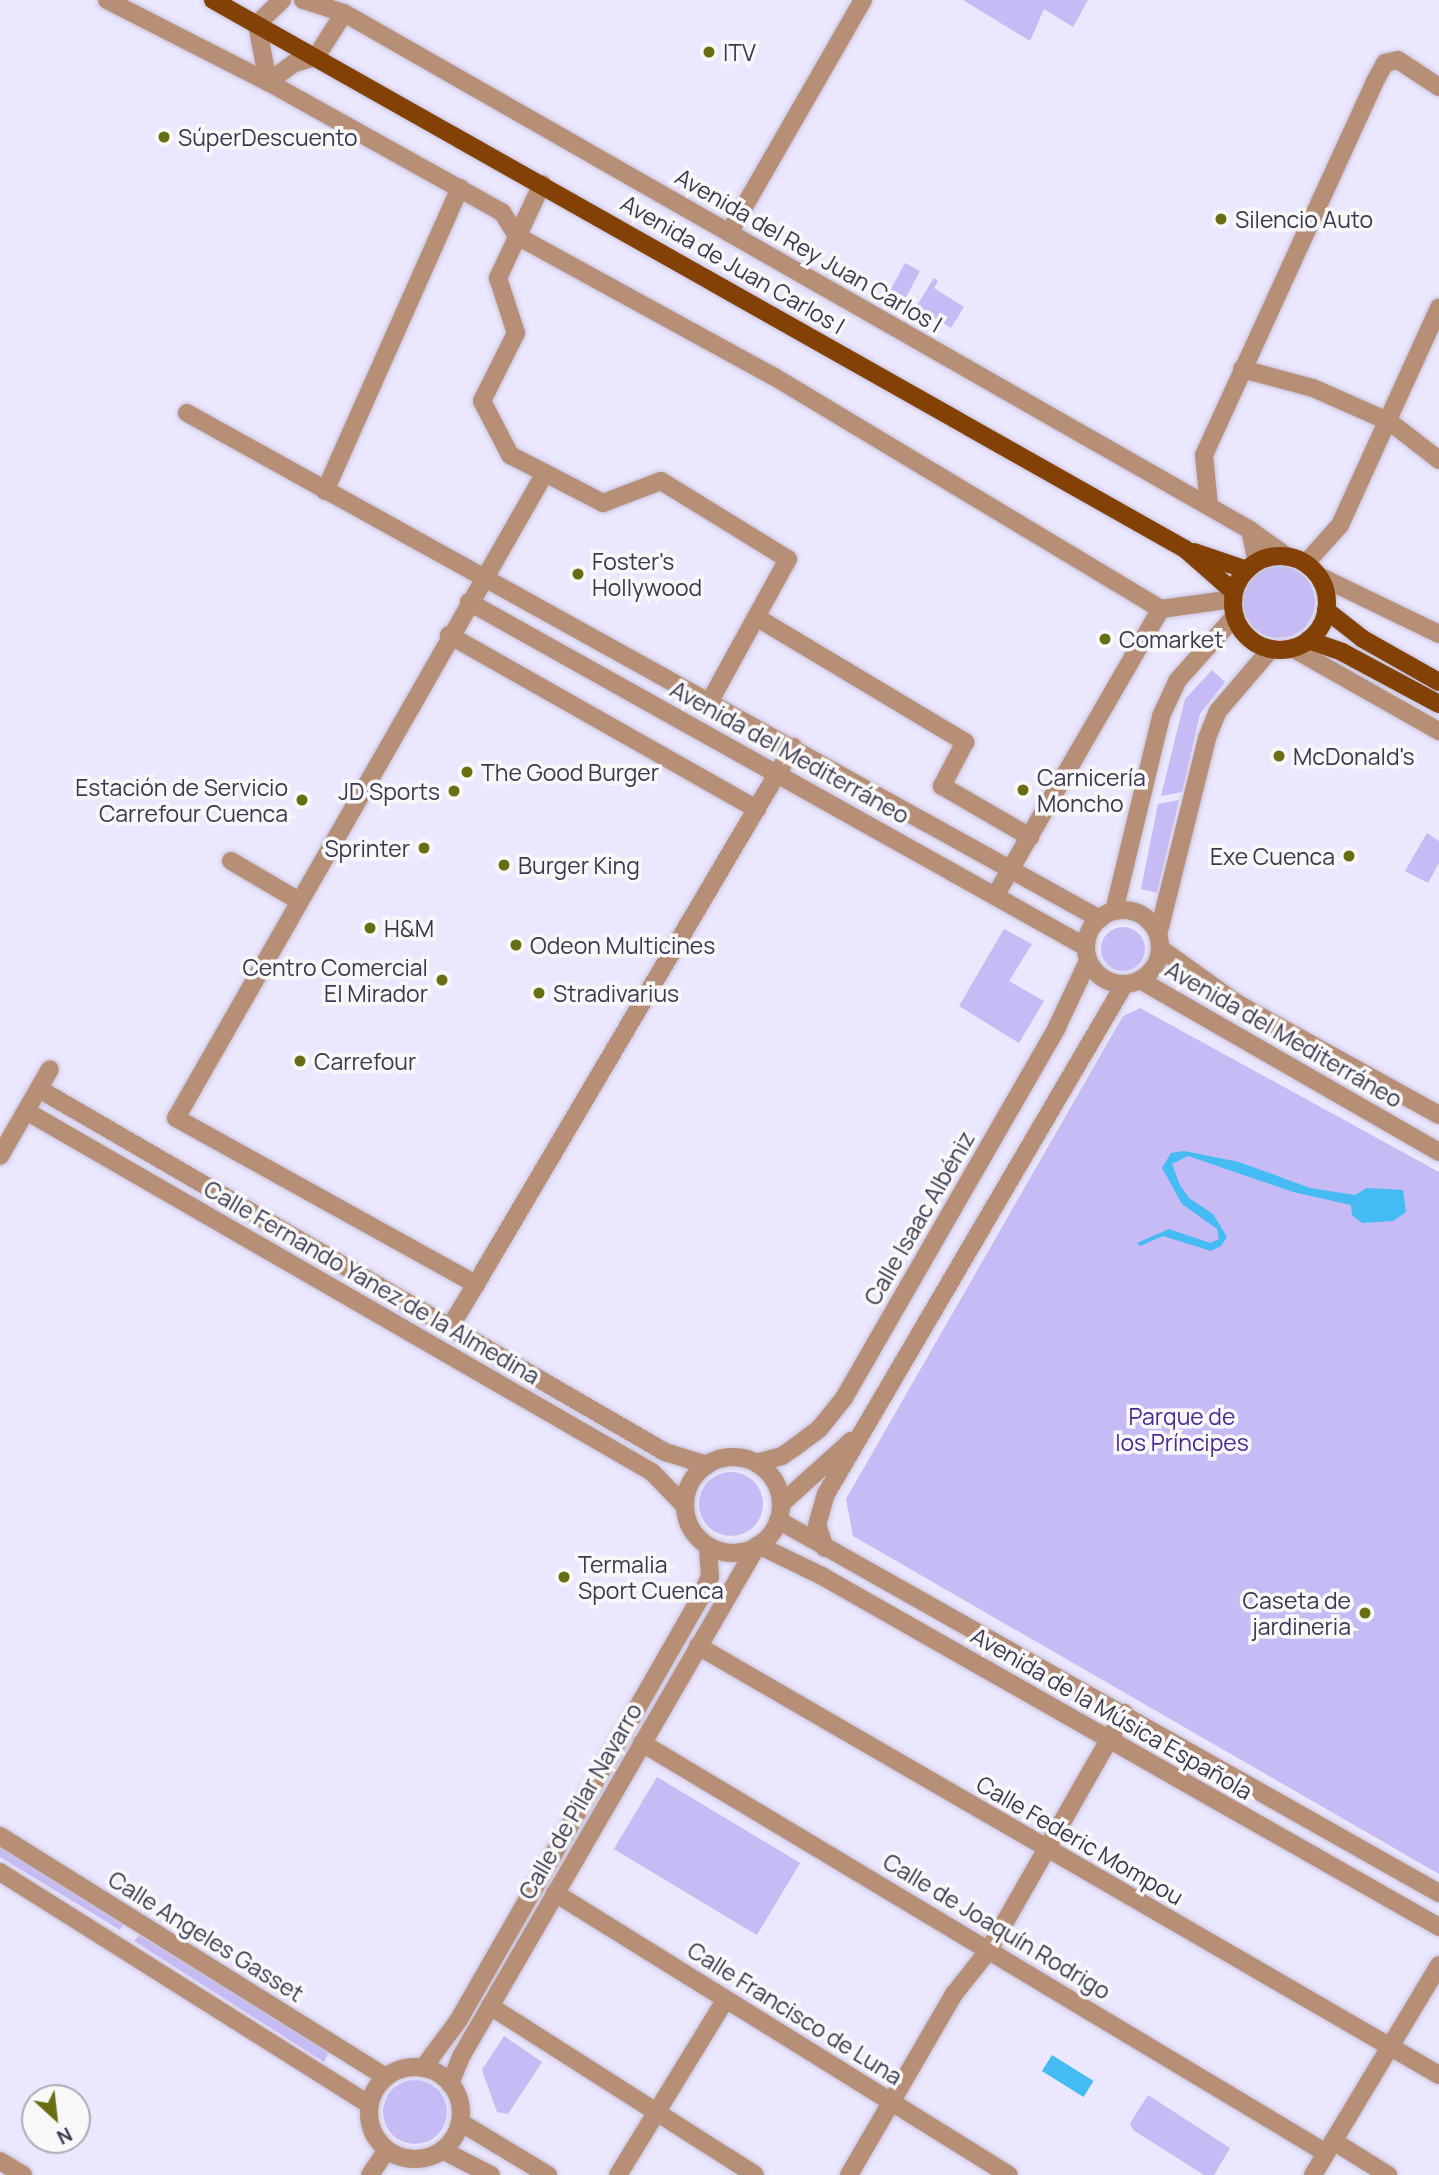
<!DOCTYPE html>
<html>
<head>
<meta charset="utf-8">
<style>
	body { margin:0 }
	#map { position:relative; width:1439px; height:2175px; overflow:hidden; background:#ebe7ff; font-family:Manrope,sans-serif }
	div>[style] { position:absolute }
	.green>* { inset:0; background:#c6bbf5; transform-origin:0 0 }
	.round { border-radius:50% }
	.water>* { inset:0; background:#44bbf3; transform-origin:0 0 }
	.roads { filter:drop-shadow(0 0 2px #c8c4dc) drop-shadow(0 0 2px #c8c4dc) }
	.minor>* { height:18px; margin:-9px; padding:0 9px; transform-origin:9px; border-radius:9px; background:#b78f77 }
	.minor>.ring { margin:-9px; padding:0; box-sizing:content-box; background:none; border:18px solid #b78f77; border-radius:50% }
	.major>* { height:18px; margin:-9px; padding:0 9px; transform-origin:9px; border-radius:9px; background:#844106 }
	.major>.ring { margin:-9px; padding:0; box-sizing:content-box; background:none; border:18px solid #844106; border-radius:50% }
	.dots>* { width:19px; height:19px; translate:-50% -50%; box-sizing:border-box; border:4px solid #f8f8f8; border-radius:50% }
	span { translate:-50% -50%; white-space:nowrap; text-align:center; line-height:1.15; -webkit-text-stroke:7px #f8f8f8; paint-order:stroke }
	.poi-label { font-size:23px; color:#3c384f }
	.left { translate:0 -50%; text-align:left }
	.right { translate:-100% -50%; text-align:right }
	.street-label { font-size:23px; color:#3c384f }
	.park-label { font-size:23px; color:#4d2992 }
	.north { position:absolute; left:21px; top:2084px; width:70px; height:70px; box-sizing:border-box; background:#f8f8f8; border:2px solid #adabb4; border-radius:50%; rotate:153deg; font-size:19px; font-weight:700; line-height:28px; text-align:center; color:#3c384f }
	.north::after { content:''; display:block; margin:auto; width:24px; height:32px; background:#696e13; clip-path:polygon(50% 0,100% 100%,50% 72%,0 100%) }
</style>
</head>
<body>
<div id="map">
	<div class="green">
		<i style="clip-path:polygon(963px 0,1088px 0,1073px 27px,1044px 9px,1030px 41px)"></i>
		<i style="left:905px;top:263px;width:17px;height:34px;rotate:28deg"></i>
		<i style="clip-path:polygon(934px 278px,938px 281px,934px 288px,964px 307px,951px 328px,916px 307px)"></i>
		<i class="round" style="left:1243px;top:566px;width:72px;height:72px"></i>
		<i style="clip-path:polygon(1212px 670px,1225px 682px,1200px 714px,1182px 792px,1161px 796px,1185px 699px)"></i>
		<i style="clip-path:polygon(1179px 800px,1157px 893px,1141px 889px,1158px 804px)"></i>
		<i style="clip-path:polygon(1427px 833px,1439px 841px,1439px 863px,1428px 883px,1405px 871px)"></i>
		<i class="round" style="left:1101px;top:927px;width:44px;height:44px"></i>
		<i style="clip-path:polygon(1004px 929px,1032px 944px,1009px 981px,1044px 1001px,1019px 1043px,959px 1006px)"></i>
		<i style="clip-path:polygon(1140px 1008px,1439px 1172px,1439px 1874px,853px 1536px,846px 1499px,1123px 1016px)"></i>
		<i class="round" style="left:699px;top:1472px;width:64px;height:64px"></i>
		<i style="left:657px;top:1777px;width:167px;height:84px;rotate:31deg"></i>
		<i style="clip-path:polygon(0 1846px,124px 1923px,120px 1930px,0 1857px)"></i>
		<i style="clip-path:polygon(139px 1935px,330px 2050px,324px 2062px,134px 1941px)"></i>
		<i style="clip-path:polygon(504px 2036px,542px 2062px,508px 2114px,497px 2112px,482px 2070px)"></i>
		<i class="round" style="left:383px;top:2080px;width:64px;height:64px"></i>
		<i style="clip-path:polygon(1148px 2095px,1230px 2148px,1214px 2175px,1204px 2175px,1133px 2130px,1130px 2123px)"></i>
	</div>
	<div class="water">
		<i style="clip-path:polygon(1184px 1151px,1239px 1162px,1310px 1188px,1355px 1195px,1367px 1188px,1403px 1190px,1406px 1212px,1393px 1221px,1362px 1223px,1352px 1215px,1351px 1205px,1293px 1192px,1188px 1156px,1172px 1164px,1180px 1185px,1189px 1198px,1213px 1214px,1227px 1237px,1221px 1246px,1211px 1251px,1163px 1236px,1140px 1246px,1137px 1243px,1169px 1229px,1210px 1243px,1219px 1239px,1217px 1229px,1182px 1204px,1162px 1168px,1171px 1153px)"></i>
		<i style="left:1052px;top:2055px;width:49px;height:19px;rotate:32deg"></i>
	</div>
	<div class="roads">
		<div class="minor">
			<i style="left:107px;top:0;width:181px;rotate:27deg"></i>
			<i style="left:268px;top:82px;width:268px;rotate:29.1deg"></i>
			<i style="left:502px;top:212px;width:28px;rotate:58deg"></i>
			<i style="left:517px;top:236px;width:292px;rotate:28.7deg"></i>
			<i style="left:773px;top:376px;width:453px;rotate:31deg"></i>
			<i style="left:282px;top:0;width:35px;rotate:136deg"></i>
			<i style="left:257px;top:24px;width:59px;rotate:79.3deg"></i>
			<i style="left:268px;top:82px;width:32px;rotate:-36deg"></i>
			<i style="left:294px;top:63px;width:23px;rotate:-15deg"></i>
			<i style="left:316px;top:57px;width:52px;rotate:-57.5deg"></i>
			<i style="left:303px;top:0;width:43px;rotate:17.6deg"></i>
			<i style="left:344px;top:13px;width:1043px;rotate:29.71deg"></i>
			<i style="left:1250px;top:530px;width:47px;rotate:35.4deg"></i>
			<i style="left:542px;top:184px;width:104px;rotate:115.1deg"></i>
			<i style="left:498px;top:278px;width:58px;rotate:71.9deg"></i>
			<i style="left:516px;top:333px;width:76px;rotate:116.6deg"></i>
			<i style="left:482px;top:401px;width:61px;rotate:62.6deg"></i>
			<i style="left:510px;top:455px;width:105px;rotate:27.3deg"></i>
			<i style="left:603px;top:503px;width:62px;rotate:-20.8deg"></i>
			<i style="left:661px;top:481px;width:149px;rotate:31.6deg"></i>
			<i style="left:788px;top:559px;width:162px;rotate:118.8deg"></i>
			<i style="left:729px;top:233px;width:269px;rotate:-60.1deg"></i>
			<i style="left:1242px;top:369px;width:73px;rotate:15deg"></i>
			<i style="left:1313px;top:388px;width:84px;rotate:23.8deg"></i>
			<i style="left:1390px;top:422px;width:62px;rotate:37.8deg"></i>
			<i style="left:187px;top:413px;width:1044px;rotate:29deg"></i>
			<i style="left:545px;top:473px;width:743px;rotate:119.77deg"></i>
			<i style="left:176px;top:1118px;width:343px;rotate:29deg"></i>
			<i style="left:476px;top:1284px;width:624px;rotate:-59.45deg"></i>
			<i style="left:325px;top:491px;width:332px;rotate:-66deg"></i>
			<i style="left:1209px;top:506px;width:51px;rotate:-95.6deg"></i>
			<i style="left:1204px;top:455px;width:409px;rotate:-65.4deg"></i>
			<i style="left:1374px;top:83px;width:23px;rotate:-61deg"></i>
			<i style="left:1385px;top:63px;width:13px;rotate:-13deg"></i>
			<i style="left:1398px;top:60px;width:49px;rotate:33.4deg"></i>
			<i style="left:1250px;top:530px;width:33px;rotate:78deg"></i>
			<i style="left:1306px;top:563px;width:51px;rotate:-48.2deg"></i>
			<i style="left:1340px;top:525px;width:239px;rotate:-65.5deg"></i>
			<i style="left:1319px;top:576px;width:133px;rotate:25.8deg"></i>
			<i style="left:469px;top:602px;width:707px;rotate:29.21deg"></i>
			<i style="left:756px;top:617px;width:244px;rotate:30.9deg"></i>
			<i style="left:965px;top:742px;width:50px;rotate:117.6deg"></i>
			<i style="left:942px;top:786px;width:102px;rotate:30.1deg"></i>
			<i style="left:449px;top:635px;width:354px;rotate:29.5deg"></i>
			<i style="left:1292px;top:648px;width:169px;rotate:29.5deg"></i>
			<i style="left:231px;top:861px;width:79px;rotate:30.5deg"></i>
			<i style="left:995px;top:896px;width:332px;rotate:-60deg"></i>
			<i style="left:1161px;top:609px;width:73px;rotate:-7.9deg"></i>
			<i class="ring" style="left:1086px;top:910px;width:56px;height:56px"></i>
			<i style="left:1114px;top:911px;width:201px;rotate:-76.4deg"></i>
			<i style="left:1161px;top:716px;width:38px;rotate:-65deg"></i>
			<i style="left:1177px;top:681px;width:87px;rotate:-48.3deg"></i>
			<i style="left:1158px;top:935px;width:203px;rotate:-76deg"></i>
			<i style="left:1207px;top:738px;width:29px;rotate:-68deg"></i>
			<i style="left:1218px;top:711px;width:82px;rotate:-49.5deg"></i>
			<i style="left:1160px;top:948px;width:96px;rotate:35.7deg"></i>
			<i style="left:1238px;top:1004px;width:230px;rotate:28.9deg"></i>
			<i style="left:1140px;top:980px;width:345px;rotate:29.9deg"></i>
			<i style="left:39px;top:1089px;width:724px;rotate:30.11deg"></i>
			<i style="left:665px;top:1452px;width:44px;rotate:17.2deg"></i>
			<i style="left:26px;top:1111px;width:723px;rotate:29.97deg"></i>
			<i style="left:652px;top:1472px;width:47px;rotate:45.9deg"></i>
			<i style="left:0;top:1156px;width:100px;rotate:-60.1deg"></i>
			<i style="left:450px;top:1327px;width:50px;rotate:-58.8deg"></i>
			<i class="ring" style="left:685px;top:1457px;width:78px;height:78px"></i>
			<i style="left:756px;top:1463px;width:27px;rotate:-15deg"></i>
			<i style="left:782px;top:1456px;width:16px;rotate:-35deg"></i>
			<i style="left:795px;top:1447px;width:30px;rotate:-37deg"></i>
			<i style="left:819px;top:1429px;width:40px;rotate:-51deg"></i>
			<i style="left:844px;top:1398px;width:428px;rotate:-60.1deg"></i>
			<i style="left:1057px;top:1027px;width:73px;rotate:-64.8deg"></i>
			<i style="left:781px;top:1504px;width:94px;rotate:-42deg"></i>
			<i style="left:778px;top:1520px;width:759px;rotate:29.44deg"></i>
			<i style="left:758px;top:1545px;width:71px;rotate:25.8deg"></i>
			<i style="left:822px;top:1576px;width:710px;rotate:29.63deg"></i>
			<i style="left:825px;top:1548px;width:24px;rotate:-109deg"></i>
			<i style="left:817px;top:1525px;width:32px;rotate:-74deg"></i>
			<i style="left:826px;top:1494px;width:590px;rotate:-59.65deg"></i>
			<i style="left:698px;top:1646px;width:856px;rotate:30.07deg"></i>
			<i style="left:642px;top:1743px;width:797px;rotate:30.94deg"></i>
			<i style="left:0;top:1836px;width:455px;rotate:32deg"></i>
			<i style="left:0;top:1872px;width:436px;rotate:32.2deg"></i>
			<i style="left:555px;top:1893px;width:534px;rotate:31.85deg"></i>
			<i style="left:490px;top:2006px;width:314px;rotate:32.5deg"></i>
			<i class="ring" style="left:369px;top:2067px;width:74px;height:74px"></i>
			<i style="left:423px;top:2068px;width:59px;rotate:-53.3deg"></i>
			<i style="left:458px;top:2021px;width:490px;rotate:-60.2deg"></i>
			<i style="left:701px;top:1596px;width:21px;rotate:-65deg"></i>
			<i style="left:710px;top:1577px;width:31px;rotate:-94deg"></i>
			<i style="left:450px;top:2084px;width:31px;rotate:-68deg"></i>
			<i style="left:462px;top:2055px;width:588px;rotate:-59.9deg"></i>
			<i style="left:460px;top:2122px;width:103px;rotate:31.1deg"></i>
			<i style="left:1333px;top:2141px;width:65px;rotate:31.7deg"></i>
			<i style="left:442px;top:2150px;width:55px;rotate:27deg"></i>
			<i style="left:0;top:2161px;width:27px;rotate:31deg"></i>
			<i style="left:370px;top:2175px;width:30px;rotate:-56deg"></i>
			<i style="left:618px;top:2175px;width:206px;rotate:-58.5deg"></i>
			<i style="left:849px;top:2175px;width:209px;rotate:-59.9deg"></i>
			<i style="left:954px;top:1994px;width:56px;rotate:-51.5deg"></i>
			<i style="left:989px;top:1950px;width:273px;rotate:-60.3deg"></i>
			<i style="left:1313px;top:2175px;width:245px;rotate:-59deg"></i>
		</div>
		<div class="major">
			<i style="left:213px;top:0;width:1116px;rotate:29.46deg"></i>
			<i style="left:1185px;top:549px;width:65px;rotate:41.3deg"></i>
			<i style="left:1194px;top:552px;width:56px;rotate:18.8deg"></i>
			<i class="ring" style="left:1233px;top:556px;width:76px;height:76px"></i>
			<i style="left:1326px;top:610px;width:47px;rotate:38.1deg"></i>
			<i style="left:1363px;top:639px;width:87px;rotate:29.5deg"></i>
			<i style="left:1308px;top:640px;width:36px;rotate:19deg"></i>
			<i style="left:1342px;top:652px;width:110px;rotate:28.2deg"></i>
		</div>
	</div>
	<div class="dots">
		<i style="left:709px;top:52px;background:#696e13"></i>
		<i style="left:164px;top:137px;background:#696e13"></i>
		<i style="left:1221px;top:219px;background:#696e13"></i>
		<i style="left:578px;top:574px;background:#696e13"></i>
		<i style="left:1105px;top:639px;background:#696e13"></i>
		<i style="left:1279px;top:756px;background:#696e13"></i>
		<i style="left:467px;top:772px;background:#696e13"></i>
		<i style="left:1023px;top:790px;background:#696e13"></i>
		<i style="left:454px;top:791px;background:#696e13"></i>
		<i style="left:302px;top:800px;background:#696e13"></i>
		<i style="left:424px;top:848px;background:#696e13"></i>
		<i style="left:1349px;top:856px;background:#696e13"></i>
		<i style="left:504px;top:865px;background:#696e13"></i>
		<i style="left:370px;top:928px;background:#696e13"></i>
		<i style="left:516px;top:945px;background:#696e13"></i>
		<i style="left:442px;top:980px;background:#696e13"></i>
		<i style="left:539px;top:993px;background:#696e13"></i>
		<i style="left:300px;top:1061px;background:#696e13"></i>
		<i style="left:564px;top:1577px;background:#696e13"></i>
		<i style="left:1365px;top:1613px;background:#696e13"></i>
	</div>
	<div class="poi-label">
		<span class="left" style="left:723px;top:52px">ITV</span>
		<span class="left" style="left:178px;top:137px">SúperDescuento</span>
		<span class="left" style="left:1235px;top:219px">Silencio Auto</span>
		<span class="left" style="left:592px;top:574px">Foster's<br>Hollywood</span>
		<span class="left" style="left:1119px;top:639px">Comarket</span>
		<span class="left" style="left:1293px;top:756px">McDonald's</span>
		<span class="left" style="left:481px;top:772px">The Good Burger</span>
		<span class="left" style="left:1037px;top:790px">Carnicería<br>Moncho</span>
		<span class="right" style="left:288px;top:800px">Estación de Servicio<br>Carrefour Cuenca</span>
		<span class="right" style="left:440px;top:791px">JD Sports</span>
		<span class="right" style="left:410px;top:848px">Sprinter</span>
		<span class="right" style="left:1335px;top:856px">Exe Cuenca</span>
		<span class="left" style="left:518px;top:865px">Burger King</span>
		<span class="left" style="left:384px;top:928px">H&amp;M</span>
		<span class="left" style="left:530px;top:945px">Odeon Multicines</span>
		<span class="right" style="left:428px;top:980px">Centro Comercial<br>El Mirador</span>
		<span class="left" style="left:553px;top:993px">Stradivarius</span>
		<span class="left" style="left:314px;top:1061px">Carrefour</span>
		<span class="left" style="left:578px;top:1577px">Termalia<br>Sport Cuenca</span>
		<span class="right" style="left:1351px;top:1613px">Caseta de<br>jardineria</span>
	</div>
	<div class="street-label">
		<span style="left:809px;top:250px;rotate:30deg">Avenida del Rey Juan Carlos I</span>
		<span style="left:733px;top:264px;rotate:30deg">Avenida de Juan Carlos I</span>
		<span style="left:790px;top:752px;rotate:29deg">Avenida del Mediterráneo</span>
		<span style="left:1284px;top:1034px;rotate:30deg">Avenida del Mediterráneo</span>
		<span style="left:919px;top:1218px;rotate:-60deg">Calle Isaac Albéniz</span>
		<span style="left:372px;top:1282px;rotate:30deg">Calle Fernando Yanez de la Almedina</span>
		<span style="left:1112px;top:1713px;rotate:30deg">Avenida de la Música Española</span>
		<span style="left:580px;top:1801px;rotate:-60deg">Calle de Pilar Navarro</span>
		<span style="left:1080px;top:1840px;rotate:30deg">Calle Federic Mompou</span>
		<span style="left:997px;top:1926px;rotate:31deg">Calle de Joaquín Rodrigo</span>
		<span style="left:206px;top:1936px;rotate:32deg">Calle Angeles Gasset</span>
		<span style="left:795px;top:2013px;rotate:32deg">Calle Francisco de Luna</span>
	</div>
	<div class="park-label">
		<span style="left:1182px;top:1429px">Parque de<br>los Príncipes</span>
	</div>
	<div class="north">N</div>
</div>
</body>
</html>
